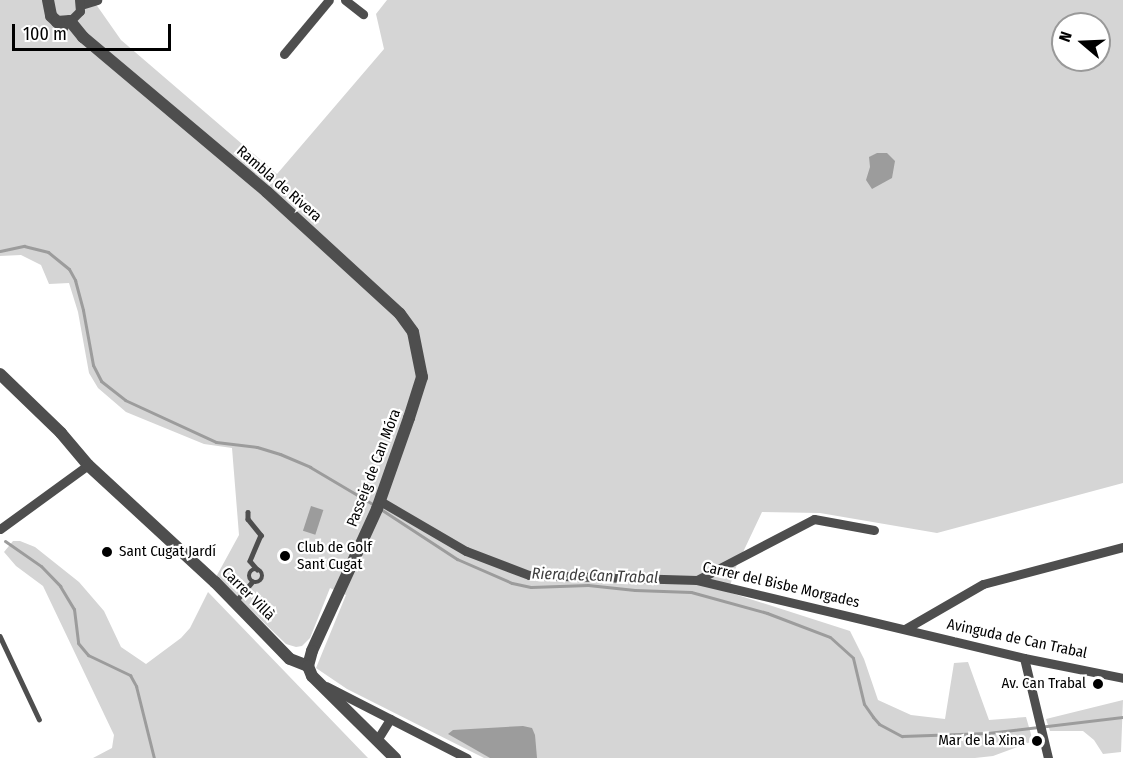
<!DOCTYPE html>
<html>
<head>
<meta charset="utf-8">
<style>
	body { margin:0 }
	#map { position:relative; width:1123px; height:758px; overflow:hidden; background:#fff; font-family:"Fira Sans Condensed",sans-serif }
	div>[style] { position:absolute }
	.green>* { inset:0; background:#d5d5d5 }
	.water>* { inset:0; background:#9c9c9c; transform-origin:0 0 }
	.stream>* { height:3px; margin:-1.5px; padding:0 1.5px; transform-origin:1.5px; border-radius:1.5px; background:#9c9c9c }
	.service>* { height:4.5px; margin:-2.25px; padding:0 2.25px; transform-origin:2.25px; border-radius:2.25px; background:#4e4e4e }
	.service>.ring { margin:-2.25px; padding:0; box-sizing:content-box; background:none; border:4.5px solid #4e4e4e; border-radius:50% }
	.minor>* { height:9px; margin:-4.5px; padding:0 4.5px; transform-origin:4.5px; border-radius:4.5px; background:#4e4e4e }
	.tertiary>* { height:12px; margin:-6px; padding:0 6px; transform-origin:6px; border-radius:6px; background:#4e4e4e }
	.dots>* { width:16px; height:16px; translate:-50% -50%; box-sizing:border-box; border:3px solid #fff; border-radius:50% }
	span { translate:-50% -50%; white-space:nowrap; text-align:center; line-height:1.15; -webkit-text-stroke:4.5px #fff; paint-order:stroke }
	.street-label { font-size:15px; color:#000 }
	.poi-label { font-size:15px; color:#000 }
	.left { translate:0 -50%; text-align:left }
	.right { translate:-100% -50%; text-align:right }
	.water-label { font-size:16px; color:#3d3d3d; font-style:italic }
	.north { position:absolute; left:1051px; top:12px; width:60px; height:60px; box-sizing:border-box; background:#fff; border:2px solid #999; border-radius:50%; rotate:289deg; font-size:16px; font-weight:700; line-height:24px; text-align:center; color:#000 }
	.north::after { content:''; display:block; margin:auto; width:21px; height:27px; background:#000; clip-path:polygon(50% 0,100% 100%,50% 72%,0 100%) }
	.scale { position:absolute; left:12px; top:24px; width:159px; height:27px; box-sizing:border-box; border:3px solid #000; border-top:0; padding-left:8px; font-size:18px; line-height:21px; white-space:nowrap; color:#000; -webkit-text-stroke:4px #fff; paint-order:stroke }
</style>
</head>
<body>
<div id="map">
	<div class="green">
		<i style="clip-path:polygon(evenodd,0 0,93px 0,121px 40px,277px 174px,384px 49px,376px 14px,387px 0,1123px 0,1123px 483px,937px 533px,820px 513px,762px 512px,736px 567px,728px 592px,850px 631px,864px 659px,878px 700px,911px 715px,945px 719px,954px 663px,968px 662px,989px 720px,1026px 717px,1033px 741px,993px 756px,975px 758px,484px 758px,347px 689px,316px 668px,346px 595px,330px 588px,310px 638px,302px 646px,296px 647px,286px 644px,216px 577px,239px 535px,232px 448px,204px 444px,126px 412px,98px 388px,89px 373px,78px 312px,69px 283px,49px 284px,41px 265px,21px 255px,0 256px,0 0,1063px 24px,1099px 24px,1099px 60px,1063px 60px,1063px 24px)"></i>
		<i style="clip-path:polygon(13px 541px,20px 541px,35px 547px,79px 582px,104px 611px,121px 647px,146px 664px,181px 638px,190px 628px,208px 592px,368px 758px,93px 758px,112px 748px,114px 735px,43px 586px,16px 566px,4px 552px)"></i>
		<i style="clip-path:polygon(1123px 700px,1121px 752px,1103px 754px,1094px 740px,1083px 731px,1050px 731px,1046px 719px)"></i>
	</div>
	<div class="water">
		<i style="clip-path:polygon(877px 153px,887px 153px,895px 161px,892px 178px,872px 189px,866px 180px,870px 167px,869px 157px)"></i>
		<i style="left:311px;top:506px;width:13px;height:26px;rotate:18deg"></i>
		<i style="clip-path:polygon(523px 726px,532px 728px,535px 735px,537px 758px,490px 758px,448px 734px,453px 730px)"></i>
	</div>
	<div class="stream">
		<i style="left:0;top:251px;width:25px;rotate:-12deg"></i>
		<i style="left:24px;top:246px;width:25px;rotate:14deg"></i>
		<i style="left:48px;top:252px;width:27px;rotate:39deg"></i>
		<i style="left:69px;top:269px;width:13px;rotate:61deg"></i>
		<i style="left:75px;top:280px;width:31px;rotate:75deg"></i>
		<i style="left:83px;top:310px;width:56px;rotate:79.7deg"></i>
		<i style="left:93px;top:365px;width:18px;rotate:63deg"></i>
		<i style="left:101px;top:381px;width:31px;rotate:38deg"></i>
		<i style="left:125px;top:400px;width:100px;rotate:24.8deg"></i>
		<i style="left:216px;top:442px;width:41px;rotate:7deg"></i>
		<i style="left:257px;top:447px;width:24px;rotate:17deg"></i>
		<i style="left:280px;top:454px;width:33px;rotate:23deg"></i>
		<i style="left:310px;top:467px;width:77px;rotate:30.6deg"></i>
		<i style="left:382px;top:510px;width:90px;rotate:33.2deg"></i>
		<i style="left:457px;top:559px;width:60px;rotate:23.6deg"></i>
		<i style="left:512px;top:583px;width:19px;rotate:12deg"></i>
		<i style="left:531px;top:587px;width:57px;rotate:-2deg"></i>
		<i style="left:588px;top:585px;width:47px;rotate:6.1deg"></i>
		<i style="left:635px;top:590px;width:56px;rotate:2deg"></i>
		<i style="left:691px;top:592px;width:79px;rotate:15.4deg"></i>
		<i style="left:767px;top:613px;width:67px;rotate:20.9deg"></i>
		<i style="left:830px;top:637px;width:31px;rotate:42deg"></i>
		<i style="left:853px;top:658px;width:47px;rotate:76.6deg"></i>
		<i style="left:864px;top:704px;width:16px;rotate:55deg"></i>
		<i style="left:873px;top:717px;width:9px;rotate:49deg"></i>
		<i style="left:879px;top:724px;width:26px;rotate:28deg"></i>
		<i style="left:902px;top:736px;width:86px;rotate:-2deg"></i>
		<i style="left:988px;top:733px;width:136px;rotate:-6.8deg"></i>
		<i style="left:5px;top:541px;width:44px;rotate:34.8deg"></i>
		<i style="left:41px;top:566px;width:28px;rotate:46deg"></i>
		<i style="left:60px;top:586px;width:27px;rotate:59deg"></i>
		<i style="left:74px;top:609px;width:34px;rotate:83deg"></i>
		<i style="left:78px;top:643px;width:16px;rotate:50deg"></i>
		<i style="left:88px;top:655px;width:47px;rotate:25.5deg"></i>
		<i style="left:130px;top:675px;width:13px;rotate:61deg"></i>
		<i style="left:136px;top:686px;width:74px;rotate:76deg"></i>
	</div>
	<div class="service">
		<i style="left:248px;top:512px;width:7px;rotate:90deg"></i>
		<i style="left:248px;top:519px;width:21px;rotate:51deg"></i>
		<i style="left:261px;top:535px;width:28px;rotate:113deg"></i>
		<i style="left:250px;top:561px;width:11px;rotate:49deg"></i>
		<i class="ring" style="left:249px;top:569px;width:9.5px;height:9.5px"></i>
		<i style="left:236px;top:601px;width:25px;rotate:-50deg"></i>
		<i style="left:0;top:636px;width:92px;rotate:64.8deg"></i>
	</div>
	<div class="minor">
		<i style="left:345px;top:0;width:23px;rotate:38deg"></i>
		<i style="left:81px;top:5px;width:17px;rotate:-17deg"></i>
		<i style="left:70px;top:21px;width:14px;rotate:-45deg"></i>
		<i style="left:80px;top:11px;width:11px;rotate:-95deg"></i>
		<i style="left:284px;top:54px;width:70px;rotate:-50.2deg"></i>
		<i style="left:380px;top:501px;width:99px;rotate:30.2deg"></i>
		<i style="left:466px;top:551px;width:67px;rotate:20.9deg"></i>
		<i style="left:529px;top:575px;width:168px;rotate:1.7deg"></i>
		<i style="left:697px;top:580px;width:336px;rotate:13.4deg"></i>
		<i style="left:1024px;top:658px;width:101px;rotate:11.4deg"></i>
		<i style="left:0;top:529px;width:109px;rotate:-36deg"></i>
		<i style="left:697px;top:580px;width:132px;rotate:-27.5deg"></i>
		<i style="left:814px;top:519px;width:61px;rotate:10.4deg"></i>
		<i style="left:905px;top:629px;width:90px;rotate:-30deg"></i>
		<i style="left:983px;top:584px;width:145px;rotate:-14.8deg"></i>
		<i style="left:1024px;top:658px;width:103px;rotate:76.5deg"></i>
		<i style="left:326px;top:686px;width:158px;rotate:27.1deg"></i>
		<i style="left:377px;top:740px;width:25px;rotate:-58deg"></i>
	</div>
	<div class="tertiary">
		<i style="left:48px;top:0;width:16px;rotate:79deg"></i>
		<i style="left:51px;top:16px;width:16px;rotate:43deg"></i>
		<i style="left:57px;top:22px;width:13px;rotate:-4deg"></i>
		<i style="left:70px;top:21px;width:21px;rotate:51deg"></i>
		<i style="left:83px;top:37px;width:241px;rotate:40.1deg"></i>
		<i style="left:267px;top:192px;width:180px;rotate:42.5deg"></i>
		<i style="left:400px;top:314px;width:22px;rotate:54deg"></i>
		<i style="left:413px;top:332px;width:46px;rotate:78.7deg"></i>
		<i style="left:422px;top:377px;width:43px;rotate:107.6deg"></i>
		<i style="left:409px;top:418px;width:96px;rotate:109.4deg"></i>
		<i style="left:377px;top:509px;width:156px;rotate:114.6deg"></i>
		<i style="left:312px;top:651px;width:16px;rotate:105deg"></i>
		<i style="left:0;top:374px;width:85px;rotate:44deg"></i>
		<i style="left:61px;top:433px;width:42px;rotate:49.8deg"></i>
		<i style="left:88px;top:465px;width:173px;rotate:42.7deg"></i>
		<i style="left:215px;top:582px;width:107px;rotate:45.8deg"></i>
		<i style="left:290px;top:659px;width:19px;rotate:21deg"></i>
		<i style="left:308px;top:666px;width:11px;rotate:68deg"></i>
		<i style="left:312px;top:676px;width:117px;rotate:44.7deg"></i>
	</div>
	<div class="dots">
		<i style="left:107px;top:552px;background:#000"></i>
		<i style="left:285px;top:556px;background:#000"></i>
		<i style="left:1098px;top:684px;background:#000"></i>
		<i style="left:1037px;top:741px;background:#000"></i>
	</div>
	<div class="street-label">
		<span style="left:279px;top:184px;rotate:41deg">Rambla de Rivera</span>
		<span style="left:374px;top:468px;rotate:-69deg">Passeig de Can Móra</span>
		<span style="left:781px;top:585px;rotate:13deg">Carrer del Bisbe Morgades</span>
		<span style="left:248px;top:594px;rotate:45deg">Carrer Villà</span>
		<span style="left:1017px;top:639px;rotate:12deg">Avinguda de Can Trabal</span>
	</div>
	<div class="poi-label">
		<span class="left" style="left:297px;top:556px">Club de Golf<br>Sant Cugat</span>
		<span class="left" style="left:119px;top:552px">Sant Cugat Jardí</span>
		<span class="right" style="left:1086px;top:684px">Av. Can Trabal</span>
		<span class="right" style="left:1025px;top:741px">Mar de la Xina</span>
	</div>
	<div class="water-label">
		<span style="left:595px;top:576px;rotate:2deg">Riera de Can Trabal</span>
	</div>
	<div class="north">N</div>
	<div class="scale">100 m</div>
</div>
</body>
</html>
